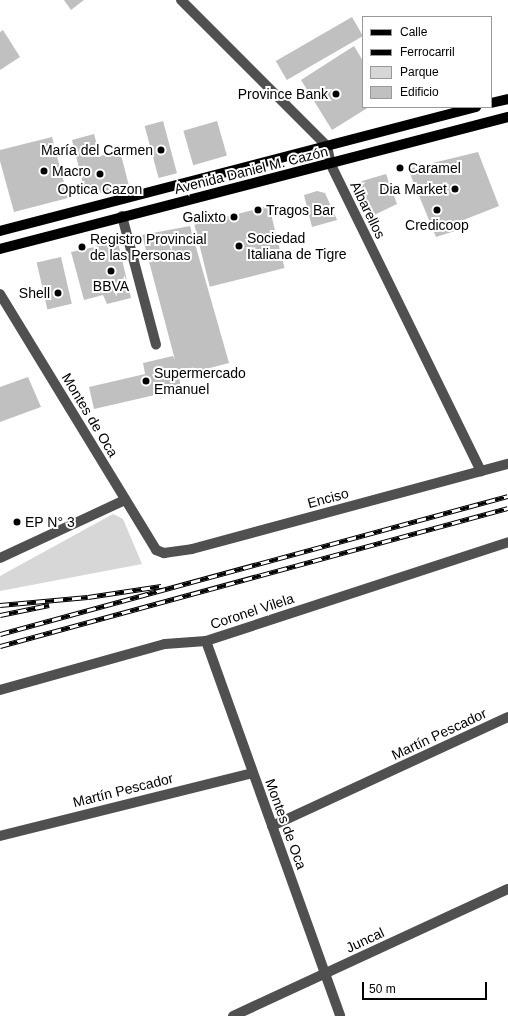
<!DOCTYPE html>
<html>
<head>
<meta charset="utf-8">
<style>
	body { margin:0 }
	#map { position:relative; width:508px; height:1016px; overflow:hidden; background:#fff; font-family:Helvetica,sans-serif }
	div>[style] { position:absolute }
	.green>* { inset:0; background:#d7d7d7 }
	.building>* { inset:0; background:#c0c0c0; transform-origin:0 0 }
	.minor>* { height:10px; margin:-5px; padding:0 5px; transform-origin:5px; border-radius:5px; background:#505050 }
	.major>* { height:10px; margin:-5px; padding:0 5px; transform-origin:5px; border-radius:5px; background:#000 }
	.rail>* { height:4.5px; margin-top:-2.25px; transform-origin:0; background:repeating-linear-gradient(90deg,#fff 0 9px,#000 0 18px); box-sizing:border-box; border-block:1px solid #000 }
	.dots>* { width:11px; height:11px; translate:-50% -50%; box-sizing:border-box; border:2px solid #fff; border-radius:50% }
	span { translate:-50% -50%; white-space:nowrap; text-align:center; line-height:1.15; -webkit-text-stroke:4px #fff; paint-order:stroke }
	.poi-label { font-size:14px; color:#000 }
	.right { translate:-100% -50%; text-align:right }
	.left { translate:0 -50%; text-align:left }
	.street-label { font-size:14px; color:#000 }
	.legend { position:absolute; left:362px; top:16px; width:130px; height:92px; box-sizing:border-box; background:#fff; border:1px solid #999; margin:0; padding:5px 7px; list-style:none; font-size:12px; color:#000 }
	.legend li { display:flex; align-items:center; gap:8px; height:20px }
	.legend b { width:20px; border:1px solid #999 }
	.scale { position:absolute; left:362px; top:982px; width:125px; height:18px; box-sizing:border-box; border:2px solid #000; border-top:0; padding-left:5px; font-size:12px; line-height:14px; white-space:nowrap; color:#000; -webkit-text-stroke:3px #fff; paint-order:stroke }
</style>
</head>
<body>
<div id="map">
	<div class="green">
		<i style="clip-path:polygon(113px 514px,123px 519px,142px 564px,0 591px,0 576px)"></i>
	</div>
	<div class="building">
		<i style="clip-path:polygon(64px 0,84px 0,71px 10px)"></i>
		<i style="left:352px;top:17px;width:22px;height:88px;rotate:60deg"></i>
		<i style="clip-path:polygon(3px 30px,20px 57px,0 70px,0 32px)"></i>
		<i style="clip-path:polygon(354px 46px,363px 61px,363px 107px,369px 107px,332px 130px,301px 80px)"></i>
		<i style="left:163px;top:121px;width:54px;height:19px;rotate:75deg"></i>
		<i style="left:217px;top:121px;width:36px;height:35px;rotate:74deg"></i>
		<i style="clip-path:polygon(94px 134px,100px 156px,120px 151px,129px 186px,86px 196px,72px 140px)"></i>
		<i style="clip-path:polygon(52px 137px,68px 198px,14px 212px,0 161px,0 150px)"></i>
		<i style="clip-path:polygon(478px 152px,499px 206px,456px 223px,458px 230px,436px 237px,408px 169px)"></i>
		<i style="clip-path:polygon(386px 174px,397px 204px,370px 217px,357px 189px,362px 181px)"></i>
		<i style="clip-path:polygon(317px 191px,325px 193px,337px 220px,312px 227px,304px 195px)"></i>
		<i style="left:269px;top:206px;width:64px;height:77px;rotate:76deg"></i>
		<i style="clip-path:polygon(190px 226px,229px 363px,179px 376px,181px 389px,94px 409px,89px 387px,145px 374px,143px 363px,173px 356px,175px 360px,142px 235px)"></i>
		<i style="clip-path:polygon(118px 242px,131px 298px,107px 304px,103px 295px,84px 300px,71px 252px)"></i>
		<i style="left:61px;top:257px;width:48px;height:25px;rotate:77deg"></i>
		<i style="clip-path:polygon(28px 377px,41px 407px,0 422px,0 387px)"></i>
	</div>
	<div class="minor">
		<i style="left:181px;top:0;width:206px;rotate:45deg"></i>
		<i style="left:327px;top:146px;width:19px;rotate:78deg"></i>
		<i style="left:331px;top:165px;width:341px;rotate:63.9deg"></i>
		<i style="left:122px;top:216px;width:133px;rotate:75.2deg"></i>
		<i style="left:0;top:294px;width:300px;rotate:58.6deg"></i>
		<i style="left:156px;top:550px;width:9px;rotate:21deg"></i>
		<i style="left:164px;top:553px;width:28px;rotate:-8deg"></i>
		<i style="left:192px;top:549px;width:327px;rotate:-15.1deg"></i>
		<i style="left:0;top:558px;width:138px;rotate:-24.9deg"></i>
		<i style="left:206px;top:641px;width:398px;rotate:70.3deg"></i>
		<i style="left:0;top:690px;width:171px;rotate:-15.6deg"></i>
		<i style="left:165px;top:644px;width:41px;rotate:-4.2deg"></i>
		<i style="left:206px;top:641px;width:318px;rotate:-18.1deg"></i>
		<i style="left:272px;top:826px;width:260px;rotate:-24.8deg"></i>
		<i style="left:0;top:836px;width:260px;rotate:-14deg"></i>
		<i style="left:233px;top:1016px;width:303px;rotate:-24.8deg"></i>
	</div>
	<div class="major">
		<i style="left:491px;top:103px;width:17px;rotate:-13deg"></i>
		<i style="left:0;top:231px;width:492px;rotate:-14.6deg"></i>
		<i style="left:0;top:249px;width:525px;rotate:-14.57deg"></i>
	</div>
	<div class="rail">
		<i style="left:0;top:605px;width:88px;rotate:-5.2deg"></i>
		<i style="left:88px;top:597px;width:74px;rotate:-8.6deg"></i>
		<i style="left:0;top:615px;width:50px;rotate:-11.5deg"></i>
		<i style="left:0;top:634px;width:526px;rotate:-15.2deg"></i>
		<i style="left:0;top:646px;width:526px;rotate:-15.2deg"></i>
	</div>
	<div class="dots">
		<i style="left:336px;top:94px;background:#000"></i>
		<i style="left:161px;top:150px;background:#000"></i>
		<i style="left:400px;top:168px;background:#000"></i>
		<i style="left:44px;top:171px;background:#000"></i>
		<i style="left:100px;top:174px;background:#000"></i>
		<i style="left:455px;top:189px;background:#000"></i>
		<i style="left:258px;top:210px;background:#000"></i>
		<i style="left:437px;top:210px;background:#000"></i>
		<i style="left:234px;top:217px;background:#000"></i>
		<i style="left:239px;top:246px;background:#000"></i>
		<i style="left:82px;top:247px;background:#000"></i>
		<i style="left:111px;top:271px;background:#000"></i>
		<i style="left:58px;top:293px;background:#000"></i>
		<i style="left:146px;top:381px;background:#000"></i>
		<i style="left:17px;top:522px;background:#000"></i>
	</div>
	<div class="poi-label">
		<span class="right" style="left:328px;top:94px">Province Bank</span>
		<span class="right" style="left:153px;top:150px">María del Carmen</span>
		<span class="left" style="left:408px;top:168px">Caramel</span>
		<span class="left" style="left:52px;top:171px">Macro</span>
		<span style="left:100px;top:189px">Optica Cazon</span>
		<span class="right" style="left:447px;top:189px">Dia Market</span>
		<span class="left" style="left:266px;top:210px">Tragos Bar</span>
		<span class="right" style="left:226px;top:217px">Galixto</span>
		<span style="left:437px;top:225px">Credicoop</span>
		<span class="left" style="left:247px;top:246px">Sociedad<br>Italiana de Tigre</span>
		<span class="left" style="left:90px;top:247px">Registro Provincial<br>de las Personas</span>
		<span style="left:111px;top:286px">BBVA</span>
		<span class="right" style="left:50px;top:293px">Shell</span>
		<span class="left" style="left:154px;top:381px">Supermercado<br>Emanuel</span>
		<span class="left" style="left:25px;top:522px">EP N° 3</span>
	</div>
	<div class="street-label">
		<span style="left:251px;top:170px;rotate:-14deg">Avenida Daniel M. Cazón</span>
		<span style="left:368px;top:210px;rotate:64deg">Albarellos</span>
		<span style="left:90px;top:415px;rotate:59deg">Montes de Oca</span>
		<span style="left:328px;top:498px;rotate:-15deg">Enciso</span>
		<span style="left:252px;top:611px;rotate:-18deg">Coronel Vilela</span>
		<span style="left:439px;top:734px;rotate:-25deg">Martín Pescador</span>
		<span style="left:123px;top:790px;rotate:-14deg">Martín Pescador</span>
		<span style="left:286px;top:824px;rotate:70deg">Montes de Oca</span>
		<span style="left:365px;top:940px;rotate:-25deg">Juncal</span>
	</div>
	<ul class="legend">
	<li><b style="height:5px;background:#000"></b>Calle</li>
	<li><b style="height:5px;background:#000"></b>Ferrocarril</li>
	<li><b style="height:11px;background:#d7d7d7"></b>Parque</li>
	<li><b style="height:11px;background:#c0c0c0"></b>Edificio</li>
	</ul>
	<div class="scale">50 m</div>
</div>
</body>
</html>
